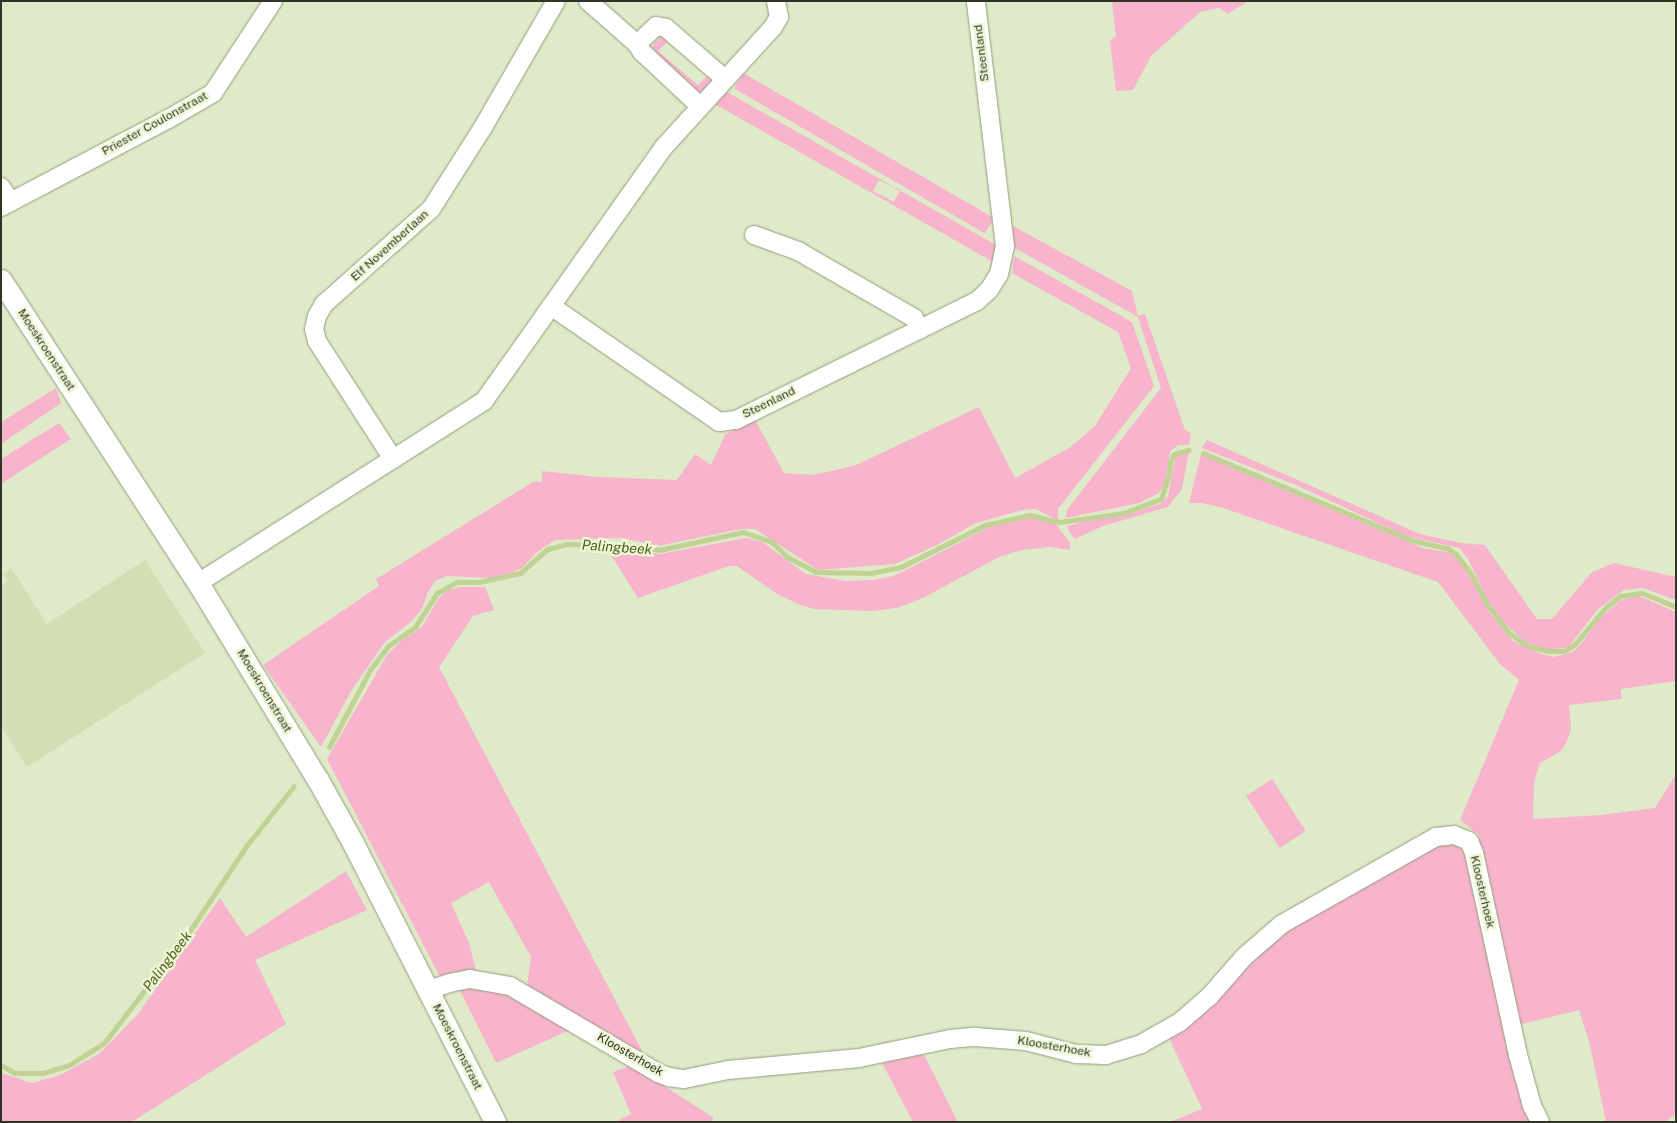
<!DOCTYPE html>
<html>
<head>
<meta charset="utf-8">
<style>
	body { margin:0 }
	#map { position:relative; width:1677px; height:1123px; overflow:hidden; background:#dfeac8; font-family:"Public Sans",sans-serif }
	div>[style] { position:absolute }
	.built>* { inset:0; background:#d2deb5 }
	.green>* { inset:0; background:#f7b4cc; transform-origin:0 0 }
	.stream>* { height:5px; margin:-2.5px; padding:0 2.5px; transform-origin:2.5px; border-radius:2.5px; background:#c1d295 }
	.roads { filter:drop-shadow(0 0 1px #949d7e) drop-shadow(0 0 1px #949d7e) }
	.minor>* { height:18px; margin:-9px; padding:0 9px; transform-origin:9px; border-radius:9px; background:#fff }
	.major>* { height:21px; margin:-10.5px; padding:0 10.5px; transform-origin:10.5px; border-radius:10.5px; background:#fff }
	span { translate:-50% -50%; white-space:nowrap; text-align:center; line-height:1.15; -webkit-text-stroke:5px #edf7d5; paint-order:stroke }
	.street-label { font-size:12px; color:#303427 }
	.water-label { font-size:14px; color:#505f1d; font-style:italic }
	.frame { position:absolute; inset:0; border:2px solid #303427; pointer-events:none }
</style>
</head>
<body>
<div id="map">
	<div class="built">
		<i style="clip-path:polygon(145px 560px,205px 653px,27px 767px,1px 726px,1px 585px,8px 581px,3px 574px,11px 568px,47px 624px)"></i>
	</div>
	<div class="green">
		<i style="clip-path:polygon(1112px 1px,1248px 1px,1228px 14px,1219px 8px,1200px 12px,1151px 56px,1133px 90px,1116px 91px,1110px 40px,1116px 37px)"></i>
		<i style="clip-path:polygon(663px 36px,670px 39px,658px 51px,698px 85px,709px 74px,712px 76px,710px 85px,704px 90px,699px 92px,654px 54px,652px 48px,654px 43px)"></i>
		<i style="left:743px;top:73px;width:290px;height:18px;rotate:30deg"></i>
		<i style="clip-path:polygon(evenodd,725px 91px,998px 246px,995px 263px,713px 103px,725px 91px,879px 180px,900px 191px,894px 202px,873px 191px,879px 180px)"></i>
		<i style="clip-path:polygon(1013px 226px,1132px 291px,1138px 316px,1145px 314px,1185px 430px,1191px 433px,1189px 445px,1178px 445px,1170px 452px,1165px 483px,1159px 493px,1139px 503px,1066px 518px,1067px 510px,1161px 388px,1138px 317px,1013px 247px)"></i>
		<i style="clip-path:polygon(1014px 256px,1132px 322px,1154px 386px,1058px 509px,1058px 521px,1036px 509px,1022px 510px,976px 523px,937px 545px,895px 564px,818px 570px,755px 529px,741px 529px,658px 546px,623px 538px,555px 540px,537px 552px,522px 568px,511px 573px,489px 578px,447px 576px,435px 581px,428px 592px,422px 609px,412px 621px,385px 642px,351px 691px,321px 747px,263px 665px,379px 586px,376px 579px,533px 482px,542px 482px,542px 471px,598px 477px,677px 480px,695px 454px,711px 465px,725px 435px,754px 418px,784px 473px,814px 475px,856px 465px,979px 407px,1015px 478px,1069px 448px,1095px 426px,1131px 368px,1118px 332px,1012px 273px)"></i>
		<i style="clip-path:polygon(56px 388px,61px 403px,1px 444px,1px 422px)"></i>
		<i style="clip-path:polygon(59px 423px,71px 439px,1px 484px,1px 459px)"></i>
		<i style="clip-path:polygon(1207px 440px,1420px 534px,1461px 543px,1485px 545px,1537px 619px,1552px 619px,1592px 572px,1614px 563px,1676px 577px,1676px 600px,1643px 588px,1624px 590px,1597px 610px,1568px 648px,1549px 649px,1538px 647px,1524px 641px,1503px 622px,1489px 603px,1468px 559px,1459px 548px,1406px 536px,1296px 485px,1202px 448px)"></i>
		<i style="clip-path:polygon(1189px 451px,1182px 489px,1168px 507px,1103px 526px,1075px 539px,1070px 533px,1067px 526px,1090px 520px,1125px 515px,1160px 504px,1168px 496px,1175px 458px,1178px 454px)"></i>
		<i style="clip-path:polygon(1201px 454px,1423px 548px,1453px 553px,1463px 564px,1489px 612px,1513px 641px,1539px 653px,1554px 657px,1572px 652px,1581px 644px,1599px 619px,1621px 600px,1637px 595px,1676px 612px,1676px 681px,1621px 689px,1621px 699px,1569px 705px,1571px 729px,1567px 741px,1561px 751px,1540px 763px,1534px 782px,1533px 819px,1601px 815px,1655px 808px,1676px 774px,1676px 1114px,1665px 1122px,1606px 1122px,1590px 1045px,1579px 1010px,1514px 1026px,1480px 858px,1479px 835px,1460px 820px,1519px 680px,1500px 664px,1438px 582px,1223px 508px,1202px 503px,1189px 503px)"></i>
		<i style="clip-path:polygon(1028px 518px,1039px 518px,1055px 523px,1070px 543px,1070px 550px,1050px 547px,1021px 550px,999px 557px,923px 598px,897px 608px,872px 611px,814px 609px,800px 605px,777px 594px,737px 566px,729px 566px,638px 598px,607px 549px,624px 547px,660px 554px,746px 538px,762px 542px,806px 574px,846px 581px,872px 580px,893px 576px,910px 568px,993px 525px)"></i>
		<i style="clip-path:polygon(461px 587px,485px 587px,494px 610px,473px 616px,439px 667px,648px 1062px,527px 986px,531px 957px,489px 882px,451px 903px,469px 943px,476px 970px,440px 977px,327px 759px,387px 655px,402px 640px,422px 627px,439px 598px,448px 590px)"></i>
		<i style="left:1272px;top:779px;width:62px;height:31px;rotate:57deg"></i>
		<i style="clip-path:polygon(1446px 840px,1461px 846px,1468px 853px,1479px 899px,1502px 1024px,1521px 1094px,1534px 1122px,1170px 1122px,1202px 1109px,1169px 1038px,1249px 961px,1285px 931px)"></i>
		<i style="clip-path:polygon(346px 871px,367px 910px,255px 960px,286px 1024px,132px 1122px,1px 1122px,1px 1073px,32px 1083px,60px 1075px,99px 1054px,138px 1014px,220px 898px,246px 937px)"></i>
		<i style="clip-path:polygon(472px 985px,519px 997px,572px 1029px,496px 1063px,458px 987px)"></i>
		<i style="clip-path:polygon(921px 1049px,958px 1122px,913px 1122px,880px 1059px)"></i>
		<i style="clip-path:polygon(631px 1066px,661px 1084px,714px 1118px,711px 1122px,615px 1122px,631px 1114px,613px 1072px)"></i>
	</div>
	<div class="stream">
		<i style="left:1203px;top:453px;width:225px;rotate:22.7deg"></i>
		<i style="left:1411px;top:540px;width:37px;rotate:13deg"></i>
		<i style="left:1447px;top:548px;width:11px;rotate:34deg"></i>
		<i style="left:1456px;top:554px;width:25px;rotate:53deg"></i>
		<i style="left:1471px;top:574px;width:36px;rotate:62deg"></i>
		<i style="left:1488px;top:606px;width:34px;rotate:52deg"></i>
		<i style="left:1509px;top:633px;width:23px;rotate:34deg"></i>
		<i style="left:1528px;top:646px;width:21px;rotate:14deg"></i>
		<i style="left:1548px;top:651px;width:16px"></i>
		<i style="left:1564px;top:651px;width:13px;rotate:-32deg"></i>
		<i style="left:1575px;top:644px;width:48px;rotate:-50deg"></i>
		<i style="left:1606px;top:607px;width:18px;rotate:-38deg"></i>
		<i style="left:1620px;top:596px;width:22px;rotate:-8deg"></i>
		<i style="left:1642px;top:593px;width:37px;rotate:22deg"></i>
		<i style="left:329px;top:747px;width:87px;rotate:-62deg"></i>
		<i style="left:370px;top:670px;width:30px;rotate:-53deg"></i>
		<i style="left:388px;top:646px;width:33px;rotate:-35deg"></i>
		<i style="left:415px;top:627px;width:40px;rotate:-57.1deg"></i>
		<i style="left:437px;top:593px;width:23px;rotate:-29deg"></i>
		<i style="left:457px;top:582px;width:22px"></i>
		<i style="left:479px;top:582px;width:42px;rotate:-12.4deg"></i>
		<i style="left:520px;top:573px;width:37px;rotate:-41deg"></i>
		<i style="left:548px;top:549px;width:20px;rotate:-15deg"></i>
		<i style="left:567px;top:544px;width:70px;rotate:1.6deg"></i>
		<i style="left:637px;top:546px;width:22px;rotate:10deg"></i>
		<i style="left:659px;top:550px;width:86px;rotate:-12.1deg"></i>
		<i style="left:743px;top:532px;width:31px;rotate:19deg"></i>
		<i style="left:772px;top:542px;width:21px;rotate:45deg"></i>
		<i style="left:787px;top:557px;width:33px;rotate:27deg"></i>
		<i style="left:816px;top:572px;width:54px;rotate:1.1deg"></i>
		<i style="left:870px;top:573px;width:32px;rotate:-11deg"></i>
		<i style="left:901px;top:567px;width:94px;rotate:-26.6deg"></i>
		<i style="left:985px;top:525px;width:46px;rotate:-12.5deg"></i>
		<i style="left:1030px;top:515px;width:29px;rotate:14deg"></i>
		<i style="left:1058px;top:522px;width:9px;rotate:-6deg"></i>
		<i style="left:1067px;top:521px;width:58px;rotate:-8deg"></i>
		<i style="left:1124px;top:513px;width:40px;rotate:-21deg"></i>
		<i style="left:1161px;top:499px;width:26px;rotate:-72deg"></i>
		<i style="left:1169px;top:474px;width:12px;rotate:-85deg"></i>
		<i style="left:1170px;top:462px;width:9px;rotate:-63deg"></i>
		<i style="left:1174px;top:454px;width:15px;rotate:-16deg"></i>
		<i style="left:1px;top:1065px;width:16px;rotate:30deg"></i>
		<i style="left:15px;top:1073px;width:28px"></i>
		<i style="left:43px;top:1073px;width:27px;rotate:-17deg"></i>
		<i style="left:69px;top:1065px;width:41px;rotate:-32.2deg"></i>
		<i style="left:104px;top:1043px;width:133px;rotate:-52.4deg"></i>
		<i style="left:185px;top:938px;width:112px;rotate:-56.3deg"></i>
		<i style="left:247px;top:845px;width:75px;rotate:-51.5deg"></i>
	</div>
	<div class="roads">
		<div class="minor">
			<i style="left:588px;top:1px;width:65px;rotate:41.3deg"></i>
			<i style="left:637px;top:44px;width:9px;rotate:58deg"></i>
			<i style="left:642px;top:52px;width:79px;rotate:43deg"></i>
			<i style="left:637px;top:44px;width:26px;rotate:-43deg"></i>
			<i style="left:656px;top:26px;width:10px;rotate:11deg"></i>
			<i style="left:666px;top:28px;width:78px;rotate:40.8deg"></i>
			<i style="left:1px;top:187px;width:18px;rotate:56deg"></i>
			<i style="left:1px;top:207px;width:191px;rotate:-27.8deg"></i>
			<i style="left:170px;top:118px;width:50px;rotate:-30.2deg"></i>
			<i style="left:213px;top:93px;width:110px;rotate:-56.9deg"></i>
			<i style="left:754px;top:235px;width:47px;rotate:20deg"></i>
			<i style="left:798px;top:251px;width:134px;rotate:30deg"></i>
			<i style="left:914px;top:318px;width:13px;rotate:63deg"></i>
			<i style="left:551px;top:306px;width:204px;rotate:34.6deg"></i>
			<i style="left:719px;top:422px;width:17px;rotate:-7deg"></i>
			<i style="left:736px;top:420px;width:269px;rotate:-26.3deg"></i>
			<i style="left:977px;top:301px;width:16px;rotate:-43deg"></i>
			<i style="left:989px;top:290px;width:19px;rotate:-58deg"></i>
			<i style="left:999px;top:274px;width:29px;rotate:-78deg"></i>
			<i style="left:1005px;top:246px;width:247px;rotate:-96.8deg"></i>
			<i style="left:393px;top:459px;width:108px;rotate:-32.5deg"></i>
			<i style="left:484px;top:401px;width:310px;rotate:-54.7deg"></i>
			<i style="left:663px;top:148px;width:164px;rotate:-47.7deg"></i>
			<i style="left:773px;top:27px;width:12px;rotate:-59deg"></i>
			<i style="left:779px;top:17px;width:16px;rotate:-101deg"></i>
			<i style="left:198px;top:583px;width:231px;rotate:-32.5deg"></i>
			<i style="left:393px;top:459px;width:140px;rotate:-122.8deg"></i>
			<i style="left:317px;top:341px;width:12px;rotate:-104deg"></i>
			<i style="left:314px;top:329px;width:13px;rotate:-77deg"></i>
			<i style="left:317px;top:316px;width:14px;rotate:-60deg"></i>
			<i style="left:324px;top:304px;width:143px;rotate:-41.6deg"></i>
			<i style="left:431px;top:209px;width:95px;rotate:-57.5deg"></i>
			<i style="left:482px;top:129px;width:148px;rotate:-60deg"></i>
			<i style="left:428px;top:990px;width:22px;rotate:-18deg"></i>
			<i style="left:449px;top:983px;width:21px;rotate:-11deg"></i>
			<i style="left:470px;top:979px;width:41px;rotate:9.9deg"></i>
			<i style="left:510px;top:986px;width:172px;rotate:30.4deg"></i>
			<i style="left:658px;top:1073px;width:12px;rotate:20deg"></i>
			<i style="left:669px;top:1077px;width:15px;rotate:8deg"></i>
			<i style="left:684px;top:1079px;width:45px;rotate:-11.6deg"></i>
			<i style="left:728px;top:1070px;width:132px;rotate:-5.2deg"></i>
			<i style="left:859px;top:1058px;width:93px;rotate:-11.8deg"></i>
			<i style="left:950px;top:1039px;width:25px;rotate:-5deg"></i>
			<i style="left:975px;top:1037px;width:51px;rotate:4.5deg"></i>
			<i style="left:1026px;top:1041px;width:52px;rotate:14.6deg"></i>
			<i style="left:1076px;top:1054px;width:30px;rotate:2deg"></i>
			<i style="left:1106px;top:1055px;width:37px;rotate:-17deg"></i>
			<i style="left:1141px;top:1044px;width:45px;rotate:-29.4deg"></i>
			<i style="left:1180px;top:1022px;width:38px;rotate:-41deg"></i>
			<i style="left:1209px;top:997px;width:53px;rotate:-48.8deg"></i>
			<i style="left:1244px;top:957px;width:50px;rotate:-41deg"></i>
			<i style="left:1282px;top:924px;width:177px;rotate:-29.5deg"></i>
			<i style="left:1436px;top:837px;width:18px;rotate:-6deg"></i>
			<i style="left:1454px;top:835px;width:16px;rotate:22deg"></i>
			<i style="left:1469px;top:841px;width:13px;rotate:67deg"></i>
			<i style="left:1474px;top:853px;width:207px;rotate:77.7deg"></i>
			<i style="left:1518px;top:1055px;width:53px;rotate:74.6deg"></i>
			<i style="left:1532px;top:1106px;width:18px;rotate:63deg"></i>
		</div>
		<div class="major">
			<i style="left:1px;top:280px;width:361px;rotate:57deg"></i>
			<i style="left:198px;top:583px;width:231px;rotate:58.7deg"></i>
			<i style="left:318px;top:780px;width:72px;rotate:60.9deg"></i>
			<i style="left:353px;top:843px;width:313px;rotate:63deg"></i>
		</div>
	</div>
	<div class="street-label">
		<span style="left:982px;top:53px;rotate:-97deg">Steenland</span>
		<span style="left:155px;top:124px;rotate:-29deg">Priester Coulonstraat</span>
		<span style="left:390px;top:246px;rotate:-42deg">Elf Novemberlaan</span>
		<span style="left:46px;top:350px;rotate:57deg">Moeskroenstraat</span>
		<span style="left:769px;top:403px;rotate:-26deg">Steenland</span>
		<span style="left:264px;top:691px;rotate:59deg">Moeskroenstraat</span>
		<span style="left:1482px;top:892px;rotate:77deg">Kloosterhoek</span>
		<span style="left:457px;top:1047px;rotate:63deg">Moeskroenstraat</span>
		<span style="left:1054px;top:1047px;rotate:10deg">Kloosterhoek</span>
		<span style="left:630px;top:1055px;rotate:30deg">Kloosterhoek</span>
	</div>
	<div class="water-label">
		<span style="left:617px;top:547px;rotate:4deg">Palingbeek</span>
		<span style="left:167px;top:961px;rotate:-53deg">Palingbeek</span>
	</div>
	<div class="frame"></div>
</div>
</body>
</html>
